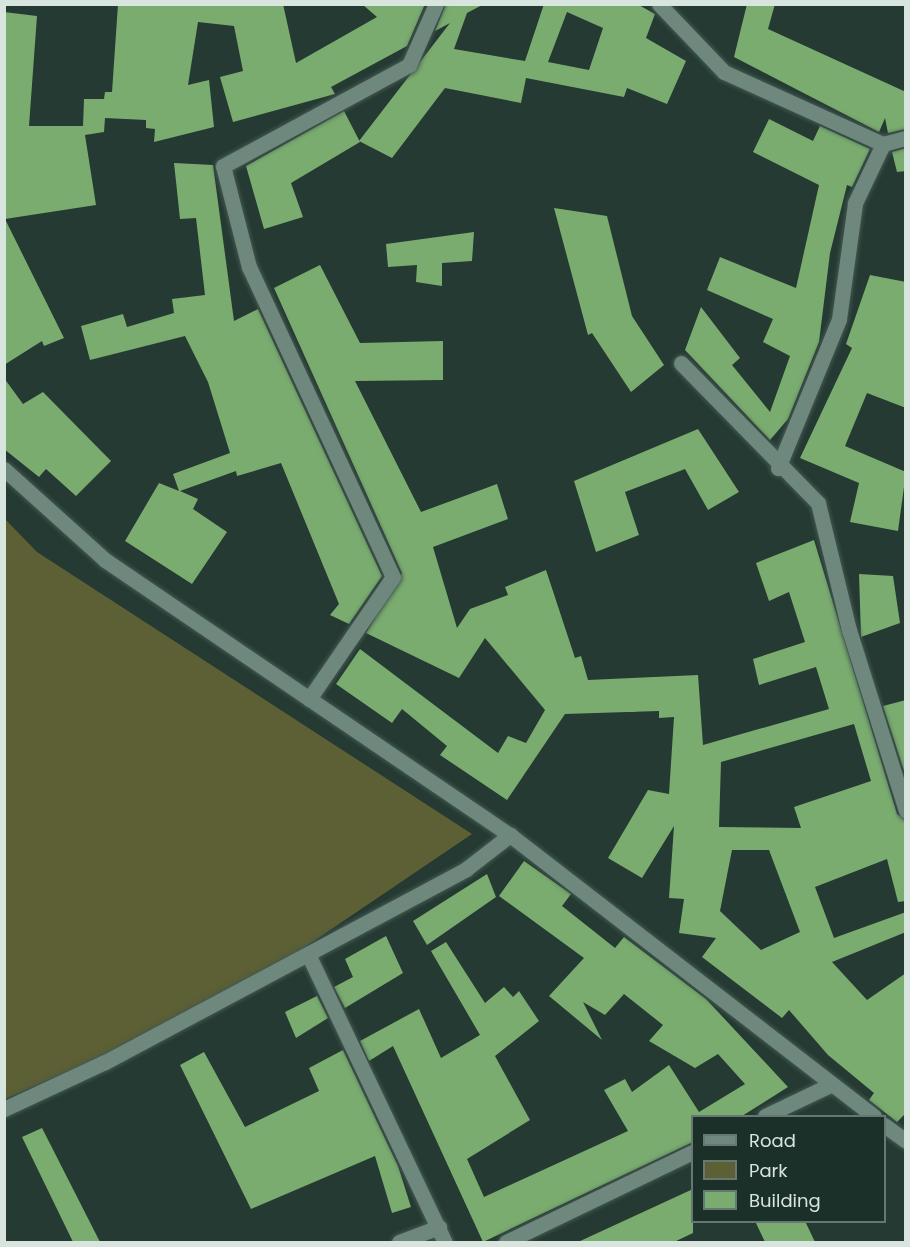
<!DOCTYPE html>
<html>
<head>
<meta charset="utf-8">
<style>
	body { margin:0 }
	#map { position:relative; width:910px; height:1247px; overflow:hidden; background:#243a32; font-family:Poppins,sans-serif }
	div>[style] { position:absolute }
	.green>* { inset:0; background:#5d6034 }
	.building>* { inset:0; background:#7aac6f }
	.roads { filter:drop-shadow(0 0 2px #445851) drop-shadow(0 0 2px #445851) }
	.street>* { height:15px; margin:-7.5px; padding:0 7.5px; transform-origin:7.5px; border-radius:7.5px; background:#6f887e }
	span { translate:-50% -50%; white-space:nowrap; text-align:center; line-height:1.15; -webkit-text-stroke:6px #1a3028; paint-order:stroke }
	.frame { position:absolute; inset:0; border:6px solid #d8e5df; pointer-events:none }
	.legend { position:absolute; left:691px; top:1115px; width:195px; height:108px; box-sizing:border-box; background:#1a3028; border:2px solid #667871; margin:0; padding:8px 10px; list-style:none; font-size:18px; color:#d8e5df }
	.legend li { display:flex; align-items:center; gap:12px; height:30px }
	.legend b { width:30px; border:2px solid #667871 }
</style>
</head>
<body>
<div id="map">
	<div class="green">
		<i style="clip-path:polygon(4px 518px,37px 552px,472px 834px,218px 1006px,5px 1099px)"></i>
	</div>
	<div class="building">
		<i style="clip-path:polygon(118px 4px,283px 4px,296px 63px,377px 17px,362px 4px,425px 4px,407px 46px,331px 87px,335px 94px,233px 122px,220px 77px,243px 71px,234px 26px,198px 22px,188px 85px,209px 80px,214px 127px,154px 142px,155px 129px,146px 128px,146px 120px,105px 118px,104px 132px,85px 135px,96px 205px,5px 219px,64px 338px,44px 346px,42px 341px,4px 365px,4px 12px,37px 16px,29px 126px,83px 126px,84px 99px,104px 99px,105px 92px,112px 92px)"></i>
		<i style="clip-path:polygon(evenodd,446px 4px,484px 4px,467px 13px,454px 49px,525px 61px,544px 4px,637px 4px,655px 14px,646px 38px,686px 61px,667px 104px,627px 88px,624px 97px,526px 78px,521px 103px,445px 88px,392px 158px,359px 141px,450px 23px,435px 31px,446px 4px,567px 12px,603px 28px,589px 70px,548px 62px,567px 12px)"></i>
		<i style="clip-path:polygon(747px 4px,775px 4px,768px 29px,906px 92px,906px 129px,888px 133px,885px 118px,879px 132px,734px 57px)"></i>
		<i style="clip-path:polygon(344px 111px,360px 142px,291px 183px,303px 217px,264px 229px,246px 166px)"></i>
		<i style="clip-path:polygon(769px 119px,813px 141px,820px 126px,870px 149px,852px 187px,847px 185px,830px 253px,819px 342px,788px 419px,770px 440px,685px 350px,701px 307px,740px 358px,732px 365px,770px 412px,790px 356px,763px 342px,773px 319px,707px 290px,720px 257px,796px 288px,819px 185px,753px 152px)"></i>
		<i style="clip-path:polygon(906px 148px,906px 171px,897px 172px,892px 152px)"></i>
		<i style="clip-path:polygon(174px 163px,213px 165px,234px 321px,258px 309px,382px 576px,349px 624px,330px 615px,339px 604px,281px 463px,237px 476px,236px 471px,180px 491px,198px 499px,193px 509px,227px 532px,192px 584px,125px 541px,159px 483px,179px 491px,173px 474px,230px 453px,208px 382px,185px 336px,90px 360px,81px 326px,123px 314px,127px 327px,174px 313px,172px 299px,205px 295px,196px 218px,180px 219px)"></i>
		<i style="clip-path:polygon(554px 208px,607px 216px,632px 316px,664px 365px,631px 392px,592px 333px,588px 335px)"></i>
		<i style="clip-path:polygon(474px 232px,472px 261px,442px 263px,442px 286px,416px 282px,417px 265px,388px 267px,386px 244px)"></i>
		<i style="clip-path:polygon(evenodd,320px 265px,360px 343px,443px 341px,443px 380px,355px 381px,421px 512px,497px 484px,508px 519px,433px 547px,457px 628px,470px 609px,508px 595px,505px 587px,546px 570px,575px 658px,581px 656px,588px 680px,698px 675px,703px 745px,829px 709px,816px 667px,759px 685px,753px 659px,805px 642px,789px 592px,769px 601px,756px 563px,814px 540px,897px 814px,906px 821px,906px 901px,898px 902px,887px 859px,815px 887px,834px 938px,906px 912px,906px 932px,832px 962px,867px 1000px,906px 973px,906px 1113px,897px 1122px,869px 1100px,874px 1093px,828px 1055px,789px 1010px,782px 1018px,702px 957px,716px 938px,679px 933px,684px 899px,669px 898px,674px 826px,642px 878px,608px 858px,648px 790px,669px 794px,674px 717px,659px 718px,659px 711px,565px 714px,507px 800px,440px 755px,447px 746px,402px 709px,392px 723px,336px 684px,360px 649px,498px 753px,508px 736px,526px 743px,545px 710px,485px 638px,459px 678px,366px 633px,402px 573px,274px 288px,320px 265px,854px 724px,871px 781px,794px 807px,801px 828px,719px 827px,721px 762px,854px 724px,320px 265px,732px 850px,769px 850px,800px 932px,761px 950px,720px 911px,732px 850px)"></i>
		<i style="clip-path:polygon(870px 275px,906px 282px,906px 408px,867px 393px,845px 446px,906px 472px,898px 531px,850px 522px,859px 483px,800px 458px,852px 348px,846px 344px)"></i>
		<i style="clip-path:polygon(4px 378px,23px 404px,43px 392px,111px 461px,76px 496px,46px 469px,39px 477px,4px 449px)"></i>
		<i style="clip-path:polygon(698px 429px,739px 492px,708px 510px,685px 469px,625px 492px,639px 535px,596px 552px,574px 481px)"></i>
		<i style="clip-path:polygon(859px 574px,893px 576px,900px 623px,861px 637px)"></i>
		<i style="clip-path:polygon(906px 700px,906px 777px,883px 706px)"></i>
		<i style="clip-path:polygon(524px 861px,571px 894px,562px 906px,615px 948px,624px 937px,706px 999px,788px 1087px,742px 1116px,693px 1116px,693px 1142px,483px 1242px,393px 1046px,369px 1061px,360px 1041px,419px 1009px,441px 1058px,480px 1035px,431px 951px,446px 942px,485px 1003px,504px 987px,513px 997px,519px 991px,539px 1021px,495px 1056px,530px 1120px,467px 1159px,484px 1197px,628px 1131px,604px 1090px,625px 1079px,632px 1092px,669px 1065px,699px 1112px,745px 1084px,718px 1054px,695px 1068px,649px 1041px,663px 1025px,624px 994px,605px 1015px,583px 1002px,602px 1040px,549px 996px,584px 958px,499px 896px)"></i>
		<i style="clip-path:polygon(487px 874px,496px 897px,427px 945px,413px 921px)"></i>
		<i style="clip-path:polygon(386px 936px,403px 973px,345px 1008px,334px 987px,353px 977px,345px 959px)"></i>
		<i style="clip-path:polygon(317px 996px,328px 1018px,296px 1038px,285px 1012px)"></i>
		<i style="clip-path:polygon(343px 1050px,398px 1166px,411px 1207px,392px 1213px,375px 1156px,251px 1209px,180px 1065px,204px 1052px,245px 1127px,319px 1091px,309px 1068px)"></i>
		<i style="clip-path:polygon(42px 1128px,100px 1242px,73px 1242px,22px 1137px)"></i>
		<i style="clip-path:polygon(693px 1189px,693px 1233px,674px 1242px,578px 1242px)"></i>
		<i style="clip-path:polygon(755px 1221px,805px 1221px,815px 1242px,765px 1242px)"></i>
	</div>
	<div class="roads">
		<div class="street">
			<i style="left:659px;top:4px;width:94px;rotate:46.3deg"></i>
			<i style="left:724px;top:72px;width:175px;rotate:24.4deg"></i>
			<i style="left:883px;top:144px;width:24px;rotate:-15deg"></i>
			<i style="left:681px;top:363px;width:196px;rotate:45.6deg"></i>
			<i style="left:818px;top:503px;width:131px;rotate:76.3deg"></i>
			<i style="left:849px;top:630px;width:190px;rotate:72.5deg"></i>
			<i style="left:778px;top:468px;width:161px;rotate:-67.7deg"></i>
			<i style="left:839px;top:319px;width:117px;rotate:-82.1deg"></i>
			<i style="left:855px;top:203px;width:65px;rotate:-64.6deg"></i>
			<i style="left:4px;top:469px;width:136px;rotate:42deg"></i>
			<i style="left:105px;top:560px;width:490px;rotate:34.2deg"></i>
			<i style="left:510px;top:835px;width:460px;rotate:37.7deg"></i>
			<i style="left:309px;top:699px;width:148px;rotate:-55.5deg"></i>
			<i style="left:393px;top:577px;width:342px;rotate:-114.9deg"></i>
			<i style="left:249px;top:267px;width:104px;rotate:-104.4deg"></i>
			<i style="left:223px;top:166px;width:212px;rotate:-28.5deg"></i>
			<i style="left:409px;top:65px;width:67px;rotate:-66.1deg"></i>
			<i style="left:308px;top:954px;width:319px;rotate:64.6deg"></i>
			<i style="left:4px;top:1109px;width:111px;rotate:-25deg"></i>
			<i style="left:105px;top:1062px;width:409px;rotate:-28.1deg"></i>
			<i style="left:466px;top:869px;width:56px;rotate:-37.7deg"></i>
			<i style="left:765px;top:1116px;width:74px;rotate:-25.5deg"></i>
			<i style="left:884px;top:1125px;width:27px;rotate:36deg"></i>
			<i style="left:399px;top:1242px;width:43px;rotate:-20.6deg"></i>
			<i style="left:506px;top:1242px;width:207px;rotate:-25.8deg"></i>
		</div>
	</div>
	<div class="frame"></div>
	<ul class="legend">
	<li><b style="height:8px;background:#6f887e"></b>Road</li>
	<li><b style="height:16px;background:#5d6034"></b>Park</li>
	<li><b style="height:16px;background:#7aac6f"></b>Building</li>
	</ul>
</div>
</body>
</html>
